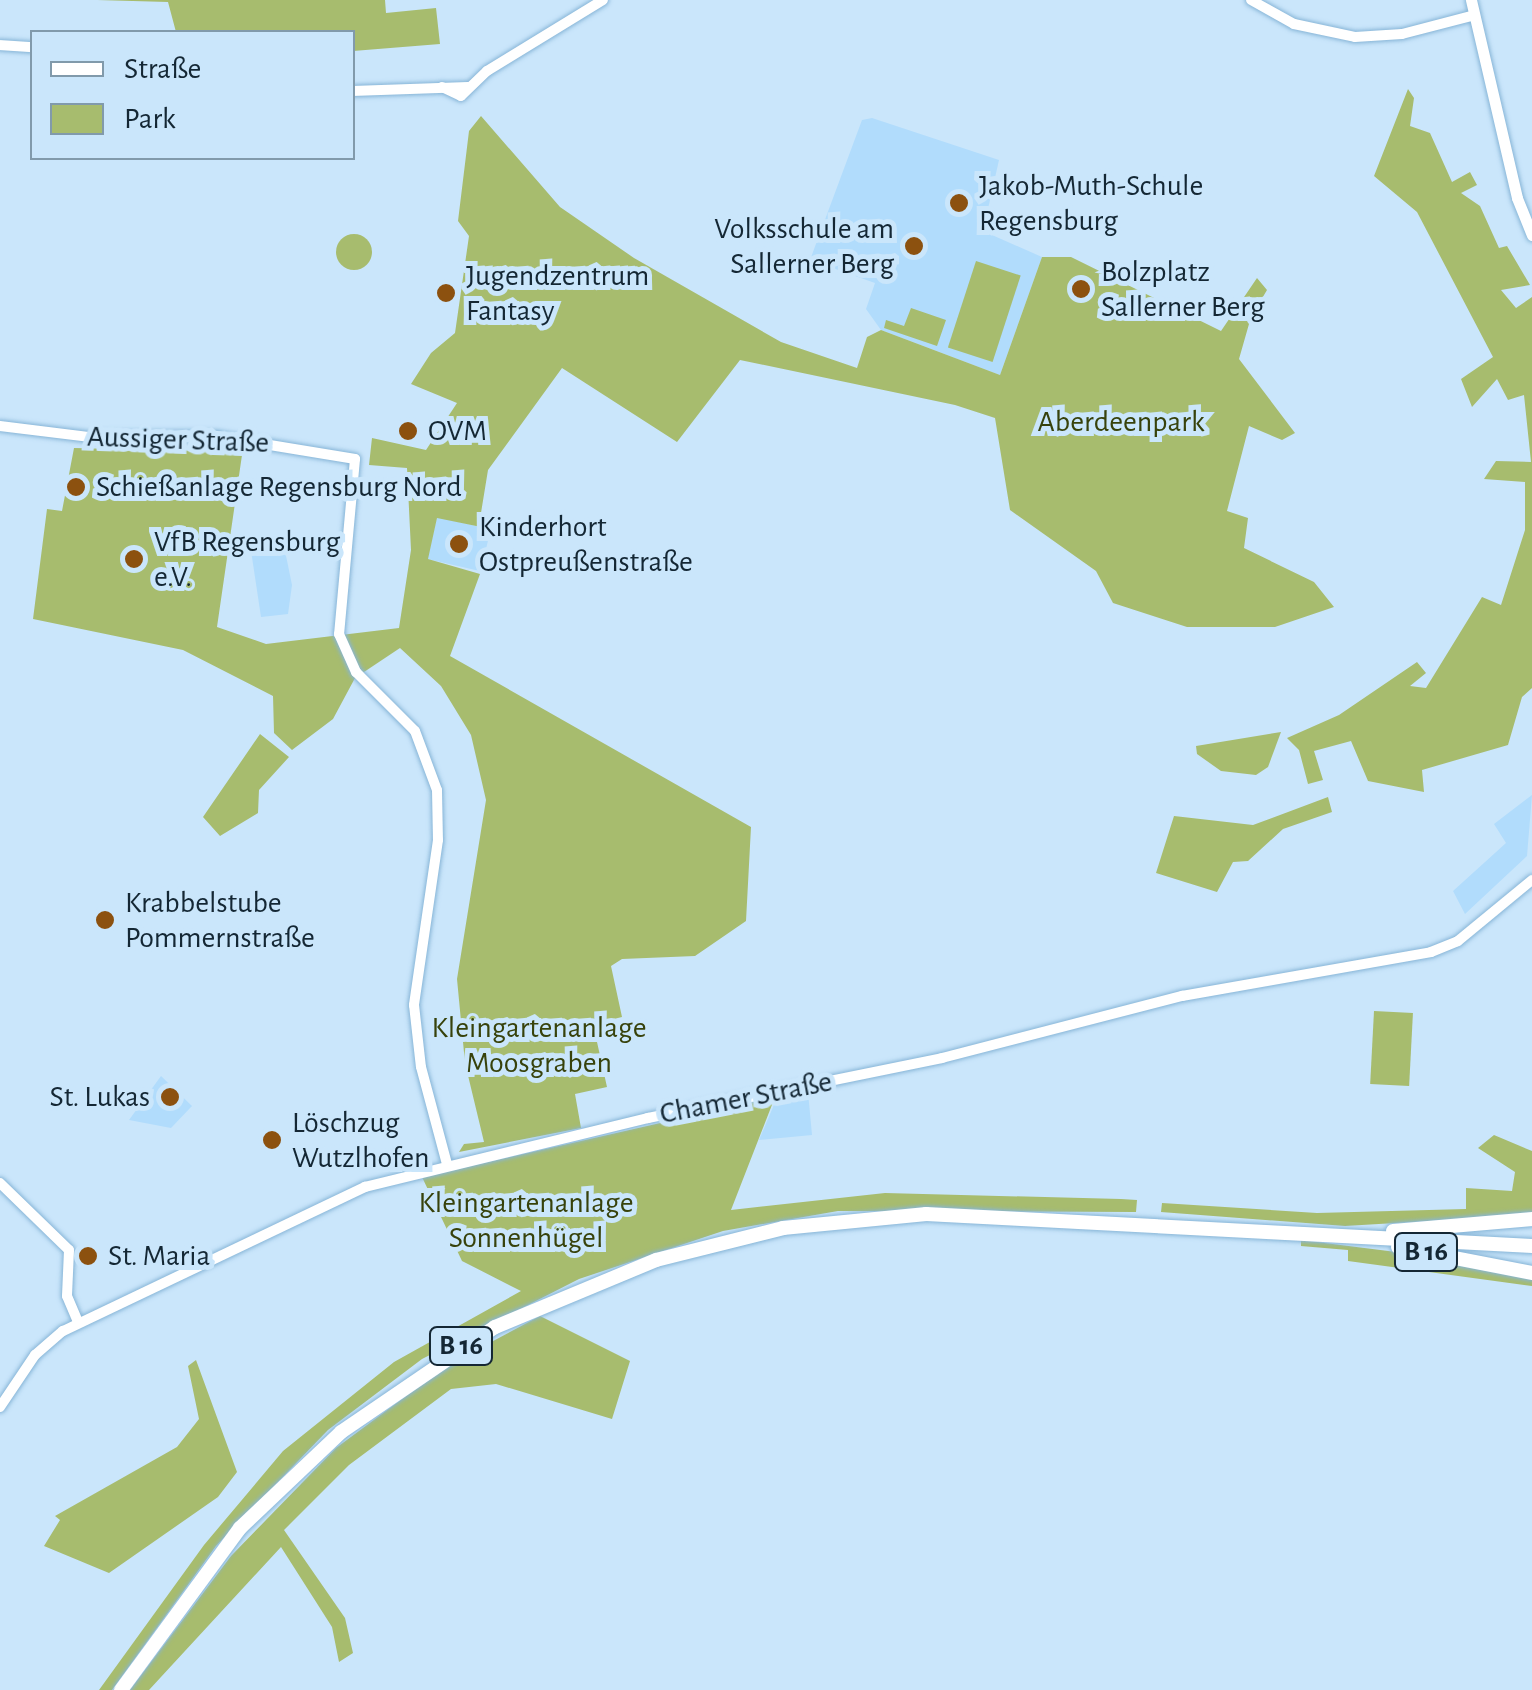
<!DOCTYPE html>
<html>
<head>
<meta charset="utf-8">
<style>
	body { margin:0 }
	#map { position:relative; width:1532px; height:1690px; overflow:hidden; background:#cae6fb; font-family:"Alegreya Sans",sans-serif }
	div>[style] { position:absolute }
	.built>* { inset:0; background:#b1dcfc; transform-origin:0 0 }
	.green>* { inset:0; background:#a7bc6e; transform-origin:0 0 }
	.round { border-radius:50% }
	.roads { filter:drop-shadow(0 0 2px #87b5d7) drop-shadow(0 0 2px #87b5d7) }
	.tertiary>* { height:10px; margin:-5px; padding:0 5px; transform-origin:5px; border-radius:5px; background:#fff }
	.secondary>* { height:11px; margin:-5.5px; padding:0 5.5px; transform-origin:5.5px; border-radius:5.5px; background:#fff }
	.trunk>* { height:14px; margin:-7px; padding:0 7px; transform-origin:7px; border-radius:7px; background:#fff }
	.dots>* { width:28px; height:28px; translate:-50% -50%; box-sizing:border-box; border:5px solid #cae6fb; border-radius:50% }
	span { translate:-50% -50%; white-space:nowrap; text-align:center; line-height:1.15; -webkit-text-stroke:10px #cae6fb; paint-order:stroke }
	.shield-label span { padding:2px 8px; background:#cae6fb; border:2px solid; border-radius:8px; -webkit-text-stroke-width:0 }
	.shield-label { font-size:28px; color:#142734; font-weight:700 }
	.poi-label { font-size:30px; color:#142734 }
	.left { translate:0 -50%; text-align:left }
	.right { translate:-100% -50%; text-align:right }
	.park-label { font-size:30px; color:#37420b }
	.street-label { font-size:30px; color:#142734 }
	.legend { position:absolute; left:30px; top:30px; width:325px; height:130px; box-sizing:border-box; background:#cae6fb; border:2px solid #819aab; margin:0; padding:12px 18px; list-style:none; font-size:30px; color:#142734 }
	.legend li { display:flex; align-items:center; gap:20px; height:50px }
	.legend b { width:50px; border:2px solid #819aab }
</style>
</head>
<body>
<div id="map">
	<div class="built">
		<i style="clip-path:polygon(872px 118px,999px 160px,983px 231px,1042px 257px,1000px 375px,881px 330px,866px 309px,875px 283px,810px 260px,862px 120px)"></i>
		<i style="left:437px;top:517px;width:55px;height:43px;rotate:13deg"></i>
		<i style="clip-path:polygon(258px 536px,283px 541px,292px 585px,288px 614px,261px 617px,250px 544px)"></i>
		<i style="clip-path:polygon(1532px 795px,1527px 856px,1465px 914px,1453px 891px,1506px 843px,1494px 824px)"></i>
		<i style="clip-path:polygon(161px 1076px,192px 1106px,171px 1128px,129px 1120px)"></i>
		<i style="clip-path:polygon(808px 1092px,812px 1135px,759px 1140px,776px 1100px)"></i>
	</div>
	<div class="green">
		<i style="clip-path:polygon(97px 0,385px 0,386px 13px,436px 8px,440px 44px,353px 51px,352px 32px,176px 32px,168px 2px)"></i>
		<i style="clip-path:polygon(1408px 89px,1414px 98px,1410px 126px,1430px 133px,1452px 182px,1470px 172px,1477px 185px,1461px 193px,1480px 206px,1499px 248px,1507px 246px,1530px 285px,1501px 290px,1516px 308px,1532px 297px,1532px 688px,1522px 697px,1508px 745px,1422px 770px,1424px 792px,1368px 781px,1351px 741px,1314px 751px,1323px 780px,1308px 784px,1299px 750px,1287px 738px,1339px 715px,1417px 662px,1426px 673px,1410px 686px,1426px 688px,1482px 597px,1501px 605px,1525px 530px,1525px 482px,1484px 479px,1496px 461px,1531px 462px,1524px 395px,1508px 400px,1497px 379px,1472px 407px,1461px 379px,1493px 357px,1417px 212px,1374px 176px)"></i>
		<i style="clip-path:polygon(481px 116px,560px 207px,634px 258px,781px 342px,857px 368px,867px 337px,881px 330px,1000px 375px,1042px 257px,1071px 257px,1221px 331px,1257px 278px,1267px 290px,1251px 317px,1239px 359px,1295px 433px,1282px 440px,1249px 426px,1227px 511px,1248px 518px,1244px 548px,1314px 582px,1334px 607px,1275px 627px,1187px 627px,1113px 603px,1096px 571px,1010px 510px,995px 418px,955px 405px,740px 360px,677px 442px,562px 368px,488px 470px,480px 519px,492px 523px,491px 529px,437px 518px,428px 559px,480px 574px,450px 656px,751px 827px,746px 921px,695px 956px,622px 959px,611px 966px,622px 1017px,593px 1024px,607px 1087px,575px 1094px,581px 1128px,459px 1152px,464px 1144px,484px 1142px,465px 1063px,457px 979px,486px 800px,471px 735px,441px 686px,400px 648px,355px 678px,333px 719px,292px 750px,274px 733px,273px 696px,183px 650px,33px 619px,47px 509px,62px 511px,74px 448px,215px 451px,242px 455px,217px 627px,266px 644px,399px 628px,411px 550px,407px 468px,369px 465px,372px 438px,426px 450px,457px 403px,411px 384px,431px 353px,455px 333px,469px 236px,458px 221px,469px 131px)"></i>
		<i class="round" style="left:336px;top:234px;width:36px;height:36px"></i>
		<i style="left:976px;top:261px;width:47px;height:91px;rotate:18deg"></i>
		<i style="clip-path:polygon(911px 308px,946px 320px,937px 346px,884px 328px,886px 320px,904px 326px)"></i>
		<i style="clip-path:polygon(1281px 732px,1268px 767px,1256px 775px,1221px 771px,1197px 754px,1196px 746px)"></i>
		<i style="clip-path:polygon(260px 734px,289px 757px,259px 790px,258px 813px,220px 836px,203px 817px)"></i>
		<i style="clip-path:polygon(1328px 797px,1332px 812px,1283px 829px,1248px 861px,1233px 862px,1217px 892px,1156px 873px,1174px 816px,1253px 825px)"></i>
		<i style="left:1374px;top:1011px;width:39px;height:73px;rotate:3deg"></i>
		<i style="clip-path:polygon(775px 1097px,731px 1210px,885px 1193px,1121px 1199px,1137px 1200px,1136px 1212px,838px 1211px,723px 1231px,579px 1279px,422px 1359px,328px 1430px,216px 1546px,112px 1690px,99px 1690px,204px 1545px,283px 1451px,394px 1362px,521px 1291px,462px 1261px,422px 1177px)"></i>
		<i style="clip-path:polygon(1494px 1135px,1532px 1151px,1532px 1215px,1345px 1226px,1161px 1212px,1162px 1203px,1317px 1213px,1466px 1209px,1466px 1188px,1512px 1191px,1515px 1172px,1478px 1148px)"></i>
		<i style="clip-path:polygon(1301px 1240px,1412px 1254px,1532px 1278px,1532px 1286px,1348px 1261px,1348px 1250px,1301px 1246px)"></i>
		<i style="clip-path:polygon(540px 1316px,630px 1361px,612px 1419px,496px 1384px,451px 1389px,349px 1465px,284px 1530px,345px 1618px,353px 1653px,339px 1662px,332px 1627px,281px 1547px,149px 1690px,130px 1690px,231px 1556px,336px 1448px,448px 1365px)"></i>
		<i style="clip-path:polygon(196px 1360px,237px 1472px,218px 1497px,109px 1573px,44px 1546px,60px 1520px,55px 1516px,177px 1447px,199px 1419px,188px 1366px)"></i>
	</div>
	<div class="roads">
		<div class="tertiary">
			<i style="left:1251px;top:0;width:49px;rotate:29.2deg"></i>
			<i style="left:1294px;top:24px;width:62px;rotate:12deg"></i>
			<i style="left:1355px;top:37px;width:47px;rotate:-3.7deg"></i>
			<i style="left:1402px;top:34px;width:75px;rotate:-14.6deg"></i>
			<i style="left:0;top:45px;width:32px;rotate:4deg"></i>
			<i style="left:442px;top:87px;width:21px;rotate:25deg"></i>
			<i style="left:461px;top:96px;width:36px;rotate:-44deg"></i>
			<i style="left:487px;top:71px;width:136px;rotate:-31.5deg"></i>
			<i style="left:352px;top:91px;width:116px;rotate:-2deg"></i>
			<i style="left:0;top:426px;width:91px;rotate:7deg"></i>
			<i style="left:90px;top:437px;width:125px;rotate:-0.5deg"></i>
			<i style="left:215px;top:436px;width:142px;rotate:9.3deg"></i>
			<i style="left:355px;top:459px;width:176px;rotate:95.2deg"></i>
			<i style="left:339px;top:634px;width:42px;rotate:65.9deg"></i>
			<i style="left:356px;top:672px;width:83px;rotate:45deg"></i>
			<i style="left:415px;top:731px;width:63px;rotate:69.6deg"></i>
			<i style="left:437px;top:790px;width:50px;rotate:88.9deg"></i>
			<i style="left:438px;top:840px;width:167px;rotate:98.3deg"></i>
			<i style="left:414px;top:1005px;width:62px;rotate:83.6deg"></i>
			<i style="left:421px;top:1067px;width:100px;rotate:75deg"></i>
			<i style="left:0;top:1183px;width:96px;rotate:44.2deg"></i>
			<i style="left:69px;top:1250px;width:46px;rotate:92.5deg"></i>
			<i style="left:67px;top:1296px;width:28px;rotate:67deg"></i>
			<i style="left:0;top:1407px;width:63px;rotate:-56.1deg"></i>
			<i style="left:35px;top:1355px;width:37px;rotate:-41deg"></i>
			<i style="left:63px;top:1331px;width:335px;rotate:-25.5deg"></i>
			<i style="left:365px;top:1187px;width:291px;rotate:-13.7deg"></i>
			<i style="left:648px;top:1118px;width:300px;rotate:-11.5deg"></i>
			<i style="left:942px;top:1058px;width:248px;rotate:-14.5deg"></i>
			<i style="left:1182px;top:996px;width:253px;rotate:-10deg"></i>
			<i style="left:1431px;top:952px;width:29px;rotate:-22deg"></i>
			<i style="left:1458px;top:941px;width:96px;rotate:-39.5deg"></i>
		</div>
		<div class="secondary">
			<i style="left:1471px;top:0;width:203px;rotate:76.9deg"></i>
			<i style="left:1517px;top:198px;width:40px;rotate:68deg"></i>
		</div>
		<div class="trunk">
			<i style="left:1393px;top:1231px;width:140px;rotate:-4.9deg"></i>
			<i style="left:1398px;top:1247px;width:136px;rotate:11deg"></i>
			<i style="left:121px;top:1690px;width:201px;rotate:-53.7deg"></i>
			<i style="left:240px;top:1528px;width:139px;rotate:-43.5deg"></i>
			<i style="left:341px;top:1432px;width:186px;rotate:-34.3deg"></i>
			<i style="left:495px;top:1327px;width:174px;rotate:-22.6deg"></i>
			<i style="left:656px;top:1260px;width:131px;rotate:-14.1deg"></i>
			<i style="left:783px;top:1228px;width:144px;rotate:-5.6deg"></i>
			<i style="left:926px;top:1214px;width:607px;rotate:3.02deg"></i>
		</div>
	</div>
	<div class="dots">
		<i style="left:959px;top:203px;background:#8c510f"></i>
		<i style="left:914px;top:246px;background:#8c510f"></i>
		<i style="left:1081px;top:289px;background:#8c510f"></i>
		<i style="left:446px;top:293px;background:#8c510f"></i>
		<i style="left:408px;top:431px;background:#8c510f"></i>
		<i style="left:76px;top:487px;background:#8c510f"></i>
		<i style="left:459px;top:544px;background:#8c510f"></i>
		<i style="left:134px;top:559px;background:#8c510f"></i>
		<i style="left:105px;top:920px;background:#8c510f"></i>
		<i style="left:170px;top:1097px;background:#8c510f"></i>
		<i style="left:272px;top:1140px;background:#8c510f"></i>
		<i style="left:88px;top:1256px;background:#8c510f"></i>
	</div>
	<div class="shield-label">
		<span style="left:1426px;top:1252px">B 16</span>
		<span style="left:461px;top:1346px">B 16</span>
	</div>
	<div class="poi-label">
		<span class="left" style="left:979px;top:203px">Jakob-Muth-Schule<br>Regensburg</span>
		<span class="right" style="left:894px;top:246px">Volksschule am<br>Sallerner Berg</span>
		<span class="left" style="left:1101px;top:289px">Bolzplatz<br>Sallerner Berg</span>
		<span class="left" style="left:466px;top:293px">Jugendzentrum<br>Fantasy</span>
		<span class="left" style="left:428px;top:431px">OVM</span>
		<span class="left" style="left:96px;top:487px">Schießanlage Regensburg Nord</span>
		<span class="left" style="left:479px;top:544px">Kinderhort<br>Ostpreußenstraße</span>
		<span class="left" style="left:154px;top:559px">VfB Regensburg<br>e.V.</span>
		<span class="left" style="left:125px;top:920px">Krabbelstube<br>Pommernstraße</span>
		<span class="right" style="left:150px;top:1097px">St. Lukas</span>
		<span class="left" style="left:292px;top:1140px">Löschzug<br>Wutzlhofen</span>
		<span class="left" style="left:108px;top:1256px">St. Maria</span>
	</div>
	<div class="park-label">
		<span style="left:1121px;top:422px">Aberdeenpark</span>
		<span style="left:539px;top:1045px">Kleingartenanlage<br>Moosgraben</span>
		<span style="left:526px;top:1220px">Kleingartenanlage<br>Sonnenhügel</span>
	</div>
	<div class="street-label">
		<span style="left:178px;top:440px;rotate:2deg">Aussiger Straße</span>
		<span style="left:746px;top:1098px;rotate:-11deg">Chamer Straße</span>
	</div>
	<ul class="legend">
	<li><b style="height:12px;background:#fff"></b>Straße</li>
	<li><b style="height:28px;background:#a7bc6e"></b>Park</li>
	</ul>
</div>
</body>
</html>
